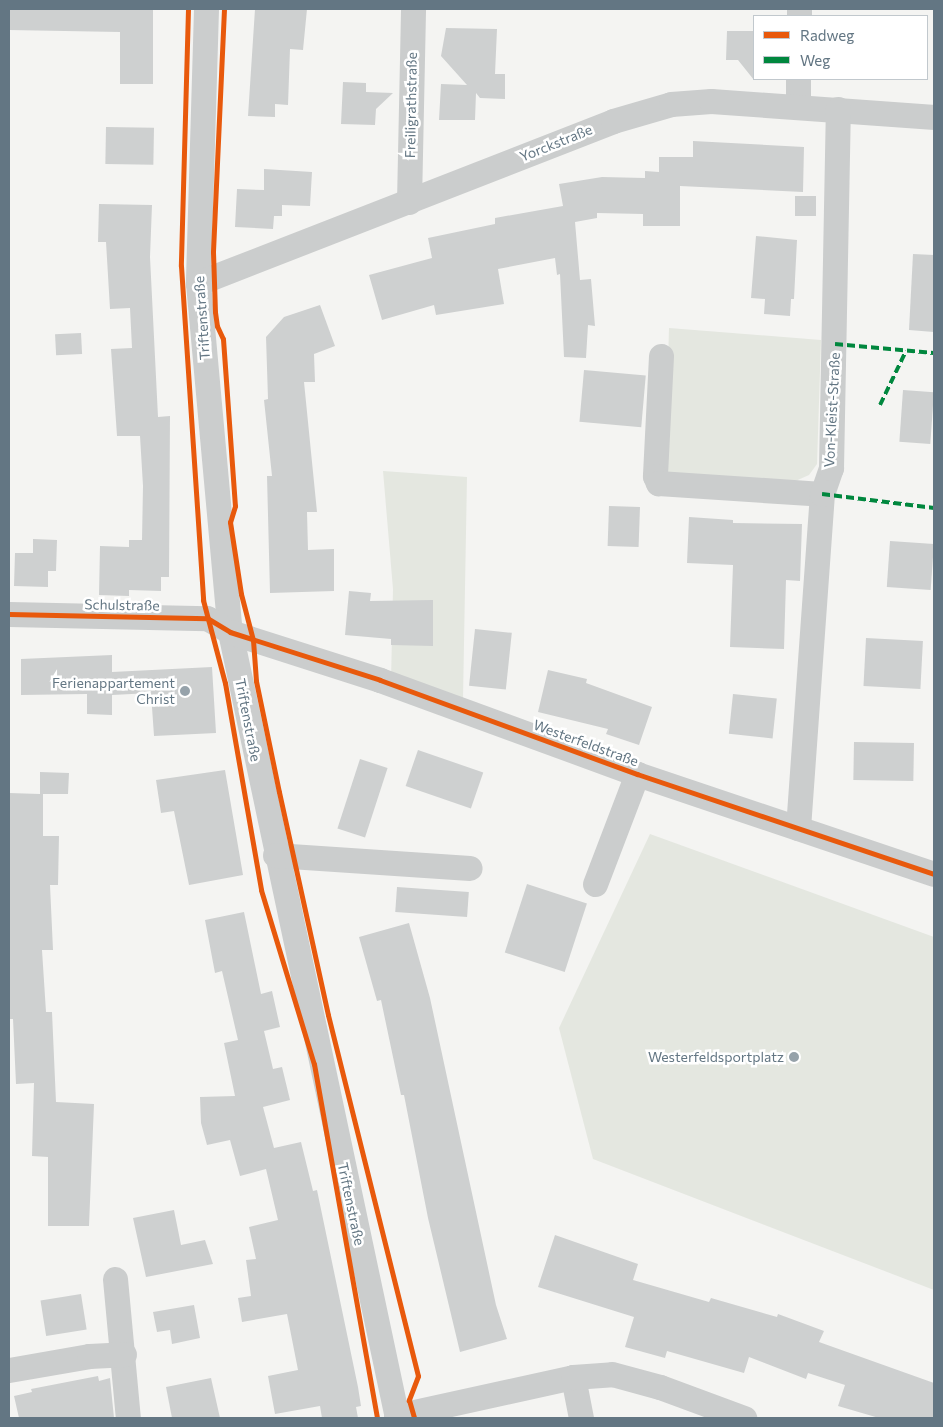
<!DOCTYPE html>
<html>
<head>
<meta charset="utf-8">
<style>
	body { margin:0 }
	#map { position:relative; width:943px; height:1427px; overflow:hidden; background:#f4f4f2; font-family:Commissioner,sans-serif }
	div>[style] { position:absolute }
	.green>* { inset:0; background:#e4e7e0 }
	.building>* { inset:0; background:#ced0d0; transform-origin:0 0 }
	.minor>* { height:25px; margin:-12.5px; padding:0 12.5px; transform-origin:12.5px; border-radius:12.5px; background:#cbcdcd }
	.quiet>* { height:4px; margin-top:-2px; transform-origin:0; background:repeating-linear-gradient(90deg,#00873e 0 8px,transparent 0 12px) }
	.cycleway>* { height:5px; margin:-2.5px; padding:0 2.5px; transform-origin:2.5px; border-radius:2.5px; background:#e8590c }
	.dots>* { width:14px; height:14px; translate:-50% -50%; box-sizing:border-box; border:2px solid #fff; border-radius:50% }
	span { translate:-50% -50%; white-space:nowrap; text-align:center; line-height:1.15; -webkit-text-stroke:5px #fff; paint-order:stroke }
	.street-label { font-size:14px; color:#637683 }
	.poi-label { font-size:14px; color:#637683 }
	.right { translate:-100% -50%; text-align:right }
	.frame { position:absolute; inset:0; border:10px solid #637683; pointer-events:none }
	.legend { position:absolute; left:753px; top:15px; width:175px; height:65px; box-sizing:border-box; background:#fff; border:1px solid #c1c8cd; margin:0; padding:6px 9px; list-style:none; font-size:15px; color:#637683 }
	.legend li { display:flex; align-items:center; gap:10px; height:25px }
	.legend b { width:25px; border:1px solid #c1c8cd }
</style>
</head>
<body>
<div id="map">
	<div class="green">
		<i style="clip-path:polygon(669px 328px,821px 340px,817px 464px,809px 475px,791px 483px,665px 473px)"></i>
		<i style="clip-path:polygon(383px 471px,467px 477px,463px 700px,391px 681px,393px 589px)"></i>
		<i style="clip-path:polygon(650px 834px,934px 937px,934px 1290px,593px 1159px,559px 1028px)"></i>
	</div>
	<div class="building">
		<i style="clip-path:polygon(9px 9px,153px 9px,153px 84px,120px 84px,120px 32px,9px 30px)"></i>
		<i style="clip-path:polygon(255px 9px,307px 9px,303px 50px,290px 49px,288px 105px,275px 104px,275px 117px,248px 116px)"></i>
		<i style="clip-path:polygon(446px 28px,497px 29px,495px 74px,505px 74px,505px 99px,480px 98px,476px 93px,475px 120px,439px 120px,441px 84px,467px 85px,441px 56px)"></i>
		<i style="clip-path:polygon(727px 31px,754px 31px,754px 80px,738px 60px,726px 60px)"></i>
		<i style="clip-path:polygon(343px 82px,366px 83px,366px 92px,393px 93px,376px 109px,375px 125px,341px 124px)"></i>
		<i style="left:106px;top:127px;width:48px;height:37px;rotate:1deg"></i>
		<i style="clip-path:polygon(693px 141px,804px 147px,803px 192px,680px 186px,680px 226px,643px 226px,643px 214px,597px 213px,597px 218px,575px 222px,580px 280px,591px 279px,595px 326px,588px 325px,586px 358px,564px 357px,560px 274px,557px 275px,555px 258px,498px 269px,504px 304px,436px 315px,434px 305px,382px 320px,369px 275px,432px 258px,428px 238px,495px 224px,495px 218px,563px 206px,559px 184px,602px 177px,645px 178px,645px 171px,659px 172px,659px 157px,693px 157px)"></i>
		<i style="clip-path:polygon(264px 169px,312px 172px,310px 206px,282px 205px,282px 216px,274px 216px,273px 229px,235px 227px,237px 189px,264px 190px)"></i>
		<i style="left:795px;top:196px;width:21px;height:20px"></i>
		<i style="clip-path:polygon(99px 204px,152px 205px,150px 257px,158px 417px,170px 416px,169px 577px,161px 577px,161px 591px,129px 590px,129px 596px,99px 595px,100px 546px,129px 547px,129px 540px,142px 540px,143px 486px,140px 436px,117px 436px,111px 349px,132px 348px,130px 308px,110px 309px,106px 242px,98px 242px)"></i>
		<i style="clip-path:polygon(756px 236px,797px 240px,794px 299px,791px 299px,790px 316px,764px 314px,765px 299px,751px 298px)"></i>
		<i style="clip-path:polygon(913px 254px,934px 255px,934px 332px,909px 330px)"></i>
		<i style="clip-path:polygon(320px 305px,335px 346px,314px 354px,315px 382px,304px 382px,317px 512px,307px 512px,308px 550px,334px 549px,334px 591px,270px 593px,267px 476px,272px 476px,264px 400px,268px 399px,266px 337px,284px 317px)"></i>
		<i style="left:81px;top:333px;width:21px;height:26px;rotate:87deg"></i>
		<i style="left:584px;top:370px;width:62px;height:52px;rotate:5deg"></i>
		<i style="left:903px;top:390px;width:31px;height:52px;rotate:4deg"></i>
		<i style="left:609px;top:506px;width:31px;height:40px;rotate:2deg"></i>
		<i style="clip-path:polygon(689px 517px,733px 520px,733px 523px,802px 524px,800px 581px,786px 580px,784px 649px,730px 647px,733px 565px,687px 563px)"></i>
		<i style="clip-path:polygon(33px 539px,57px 540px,56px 571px,48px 571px,48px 587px,14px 586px,15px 553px,33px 553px)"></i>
		<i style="left:890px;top:541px;width:44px;height:46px;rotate:4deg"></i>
		<i style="clip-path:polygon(349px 591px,371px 593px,370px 601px,433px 600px,433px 646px,391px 645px,391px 639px,345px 635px)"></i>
		<i style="left:475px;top:629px;width:37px;height:57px;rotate:6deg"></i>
		<i style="left:866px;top:638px;width:57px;height:48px;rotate:3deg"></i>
		<i style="clip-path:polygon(112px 655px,112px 672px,212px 667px,216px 733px,154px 736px,151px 693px,112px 695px,112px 715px,87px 714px,87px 694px,21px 695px,21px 659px)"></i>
		<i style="clip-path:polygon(548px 670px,587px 679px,586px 683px,652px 707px,639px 745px,606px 734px,608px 729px,538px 712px)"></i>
		<i style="left:733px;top:694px;width:44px;height:40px;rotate:6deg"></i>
		<i style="left:854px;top:742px;width:60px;height:38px;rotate:1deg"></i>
		<i style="left:418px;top:750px;width:69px;height:38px;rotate:19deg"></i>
		<i style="left:360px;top:759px;width:29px;height:73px;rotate:18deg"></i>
		<i style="clip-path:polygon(225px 770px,243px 875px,189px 885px,174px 811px,161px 813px,156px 780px)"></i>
		<i style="clip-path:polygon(40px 772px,69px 773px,68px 794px,43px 794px,43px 836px,59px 836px,58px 885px,50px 885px,53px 950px,42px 950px,46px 1012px,52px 1012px,56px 1102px,94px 1104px,89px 1226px,48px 1226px,48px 1157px,32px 1156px,34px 1083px,16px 1084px,13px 1019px,9px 1019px,9px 793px,40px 794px)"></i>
		<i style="left:527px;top:884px;width:63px;height:72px;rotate:18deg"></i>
		<i style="left:397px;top:887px;width:72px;height:25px;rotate:4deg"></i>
		<i style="clip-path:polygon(244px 912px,261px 994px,272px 991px,280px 1027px,264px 1031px,273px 1069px,282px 1067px,290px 1100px,263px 1107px,274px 1148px,301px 1142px,313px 1191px,317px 1190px,358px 1387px,361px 1406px,356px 1407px,358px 1418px,322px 1418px,320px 1406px,275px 1414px,268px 1376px,298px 1370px,287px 1314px,242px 1322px,238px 1298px,251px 1296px,246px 1260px,256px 1259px,249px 1227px,278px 1220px,266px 1169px,240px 1176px,230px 1140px,207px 1145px,201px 1123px,200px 1097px,235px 1096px,224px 1043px,238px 1040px,222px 971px,215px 973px,205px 920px)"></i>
		<i style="clip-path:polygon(409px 923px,430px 998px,496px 1305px,507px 1339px,460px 1352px,428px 1218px,404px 1095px,401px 1095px,381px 1000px,377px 1001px,359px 937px)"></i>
		<i style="clip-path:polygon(174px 1210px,181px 1245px,205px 1240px,213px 1264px,146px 1277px,133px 1218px)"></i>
		<i style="clip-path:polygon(555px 1235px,638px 1264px,633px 1280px,709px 1302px,711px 1298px,777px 1317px,778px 1314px,824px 1331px,819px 1342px,934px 1383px,934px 1418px,879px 1418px,838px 1406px,845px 1385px,808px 1373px,806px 1379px,749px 1357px,744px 1373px,667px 1351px,665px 1358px,625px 1347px,634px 1317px,538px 1287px)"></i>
		<i style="left:81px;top:1294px;width:36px;height:41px;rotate:81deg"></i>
		<i style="clip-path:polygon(194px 1305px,200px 1338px,172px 1344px,170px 1330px,157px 1332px,153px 1312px)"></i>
		<i style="clip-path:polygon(98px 1376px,99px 1381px,110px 1378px,114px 1418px,19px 1418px,14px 1396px,32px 1392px,31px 1389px)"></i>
		<i style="clip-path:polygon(211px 1378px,220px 1418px,172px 1418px,166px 1387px)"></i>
	</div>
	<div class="minor">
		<i style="left:206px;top:9px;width:274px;rotate:91.7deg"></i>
		<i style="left:198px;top:283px;width:350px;rotate:84.8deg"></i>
		<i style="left:230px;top:632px;width:804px;rotate:78deg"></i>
		<i style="left:799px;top:16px;width:7px;rotate:-90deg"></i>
		<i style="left:798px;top:107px;width:28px;rotate:-90deg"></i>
		<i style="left:409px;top:202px;width:193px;rotate:-88.8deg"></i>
		<i style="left:198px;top:283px;width:445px;rotate:-21.3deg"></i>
		<i style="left:613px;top:121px;width:60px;rotate:-16.3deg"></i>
		<i style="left:671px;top:104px;width:40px;rotate:-4.3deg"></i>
		<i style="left:711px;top:101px;width:224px;rotate:4.1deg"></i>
		<i style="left:661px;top:356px;width:120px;rotate:92.9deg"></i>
		<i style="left:655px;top:476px;width:8px;rotate:67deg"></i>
		<i style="left:658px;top:483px;width:164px;rotate:3.8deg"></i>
		<i style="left:9px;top:614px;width:198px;rotate:1.2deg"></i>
		<i style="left:207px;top:618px;width:27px;rotate:31deg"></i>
		<i style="left:230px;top:632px;width:157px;rotate:17.7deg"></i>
		<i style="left:380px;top:680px;width:274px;rotate:20.1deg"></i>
		<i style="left:637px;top:774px;width:313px;rotate:18.6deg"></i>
		<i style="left:798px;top:828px;width:335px;rotate:-85.9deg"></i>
		<i style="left:822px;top:494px;width:28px;rotate:-71deg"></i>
		<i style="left:831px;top:468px;width:359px;rotate:-88.9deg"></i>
		<i style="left:275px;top:855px;width:195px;rotate:3.8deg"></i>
		<i style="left:595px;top:884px;width:118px;rotate:-69.1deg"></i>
		<i style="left:115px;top:1279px;width:140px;rotate:84.7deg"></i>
		<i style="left:9px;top:1370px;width:81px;rotate:-9.9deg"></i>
		<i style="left:89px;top:1356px;width:35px;rotate:-3deg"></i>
		<i style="left:573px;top:1377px;width:42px;rotate:79deg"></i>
		<i style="left:396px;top:1416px;width:181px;rotate:-12.4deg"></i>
		<i style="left:573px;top:1377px;width:39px;rotate:-4deg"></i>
		<i style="left:612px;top:1374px;width:50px;rotate:15.2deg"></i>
		<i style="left:660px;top:1387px;width:90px;rotate:20.3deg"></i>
	</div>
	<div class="quiet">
		<i style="left:835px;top:344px;width:99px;rotate:5.2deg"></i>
		<i style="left:880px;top:405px;width:60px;rotate:-64.3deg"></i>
		<i style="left:822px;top:494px;width:113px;rotate:7.1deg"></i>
	</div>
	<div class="cycleway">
		<i style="left:188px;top:9px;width:257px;rotate:91.6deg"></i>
		<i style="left:181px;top:266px;width:335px;rotate:86.2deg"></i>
		<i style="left:203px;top:600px;width:86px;rotate:75.2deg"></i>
		<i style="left:225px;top:683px;width:210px;rotate:80.1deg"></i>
		<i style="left:261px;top:890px;width:182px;rotate:73.1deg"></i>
		<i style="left:314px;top:1064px;width:360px;rotate:79.9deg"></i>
		<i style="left:224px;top:9px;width:243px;rotate:92.6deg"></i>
		<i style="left:213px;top:252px;width:60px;rotate:88.1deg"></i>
		<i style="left:215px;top:312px;width:14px;rotate:82deg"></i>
		<i style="left:217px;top:326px;width:14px;rotate:65deg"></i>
		<i style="left:223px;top:339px;width:167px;rotate:85.9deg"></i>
		<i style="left:235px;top:506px;width:17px;rotate:107deg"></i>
		<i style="left:230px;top:522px;width:73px;rotate:81.3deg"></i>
		<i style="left:241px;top:594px;width:48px;rotate:75.4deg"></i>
		<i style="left:253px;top:640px;width:41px;rotate:85.8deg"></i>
		<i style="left:256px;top:681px;width:113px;rotate:78.3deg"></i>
		<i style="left:279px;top:792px;width:228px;rotate:77.6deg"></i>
		<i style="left:328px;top:1015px;width:372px;rotate:76deg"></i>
		<i style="left:418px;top:1376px;width:26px;rotate:111deg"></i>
		<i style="left:409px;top:1400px;width:19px;rotate:74deg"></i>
		<i style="left:9px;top:614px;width:198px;rotate:1.2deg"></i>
		<i style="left:207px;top:618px;width:27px;rotate:31deg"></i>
		<i style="left:230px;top:632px;width:157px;rotate:17.7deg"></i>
		<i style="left:380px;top:680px;width:274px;rotate:20.1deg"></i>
		<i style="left:637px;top:774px;width:313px;rotate:18.6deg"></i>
	</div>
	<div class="dots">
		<i style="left:185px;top:691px;background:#96a2aa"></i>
		<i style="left:794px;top:1057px;background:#96a2aa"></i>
	</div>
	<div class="street-label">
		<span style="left:411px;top:105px;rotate:-89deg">Freiligrathstraße</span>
		<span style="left:556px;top:143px;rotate:-22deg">Yorckstraße</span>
		<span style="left:202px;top:318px;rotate:-94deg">Triftenstraße</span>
		<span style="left:832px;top:410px;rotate:-87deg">Von-Kleist-Straße</span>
		<span style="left:122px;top:605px;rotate:1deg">Schulstraße</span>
		<span style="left:248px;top:720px;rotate:79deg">Triftenstraße</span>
		<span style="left:586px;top:743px;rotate:20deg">Westerfeldstraße</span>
		<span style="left:351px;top:1204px;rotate:78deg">Triftenstraße</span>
	</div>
	<div class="poi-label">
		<span class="right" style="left:175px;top:691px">Ferienappartement<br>Christ</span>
		<span class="right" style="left:784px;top:1057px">Westerfeldsportplatz</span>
	</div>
	<div class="frame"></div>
	<ul class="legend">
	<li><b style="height:6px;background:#e8590c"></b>Radweg</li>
	<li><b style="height:6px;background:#00873e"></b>Weg</li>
	</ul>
</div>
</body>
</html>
